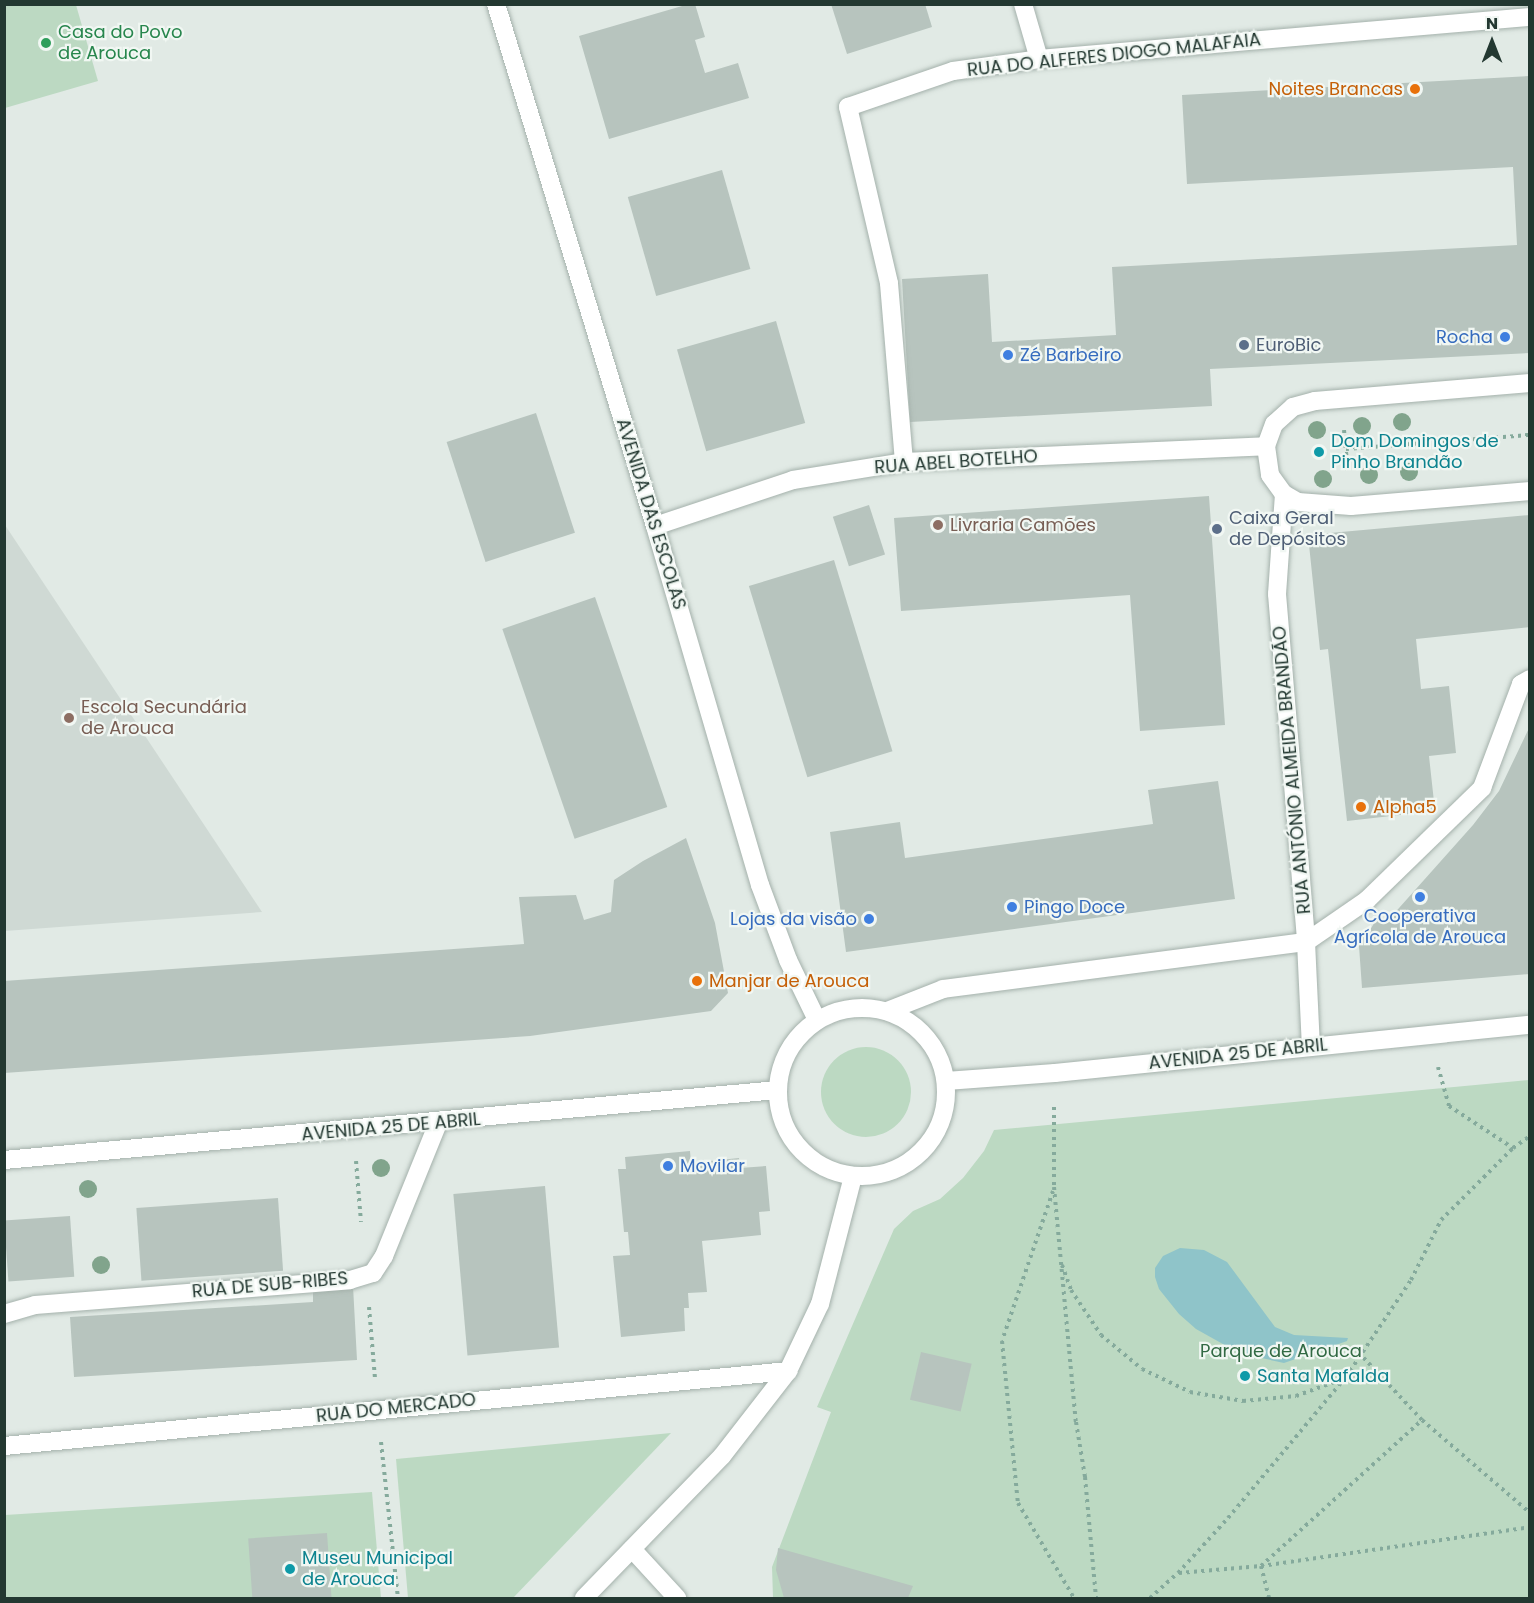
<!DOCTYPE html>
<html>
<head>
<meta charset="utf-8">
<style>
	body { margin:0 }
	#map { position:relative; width:1534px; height:1603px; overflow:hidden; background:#e1eae5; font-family:Poppins,sans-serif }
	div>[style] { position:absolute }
	.built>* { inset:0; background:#cfd9d4 }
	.green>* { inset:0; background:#bcd9c2 }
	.round { border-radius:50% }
	.water>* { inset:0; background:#8fc4c9 }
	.building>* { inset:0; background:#b7c4be; transform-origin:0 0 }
	.path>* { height:4px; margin-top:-2px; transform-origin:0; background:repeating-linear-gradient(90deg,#85aa9c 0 3px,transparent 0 7.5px) }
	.roads { filter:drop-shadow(0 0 2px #a4b1ab) drop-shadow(0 0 2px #a4b1ab) }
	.minor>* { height:18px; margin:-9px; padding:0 9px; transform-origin:9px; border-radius:9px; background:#fff }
	.secondary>* { height:18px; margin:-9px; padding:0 9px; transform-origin:9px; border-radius:9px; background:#fff }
	.secondary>.ring { margin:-9px; padding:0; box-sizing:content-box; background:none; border:18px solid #fff; border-radius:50% }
	.trees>* { width:18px; height:18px; margin:-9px; border-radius:50%; background:#81a48c }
	.dots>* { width:16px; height:16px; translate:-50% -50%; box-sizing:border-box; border:3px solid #f1f7f3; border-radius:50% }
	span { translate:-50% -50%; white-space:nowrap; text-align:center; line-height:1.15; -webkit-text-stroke:4.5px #f1f7f3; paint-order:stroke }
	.leisure-label { font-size:18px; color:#27864d }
	.left { translate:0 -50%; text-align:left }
	.street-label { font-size:18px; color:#233831 }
	.food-label { font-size:18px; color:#c56008 }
	.right { translate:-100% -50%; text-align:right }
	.shop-label { font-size:18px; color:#366cbe }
	.service-label { font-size:18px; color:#4e5e75 }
	.culture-label { font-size:18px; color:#0d838f }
	.education-label { font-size:18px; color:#785e54 }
	.park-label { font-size:18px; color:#326a44 }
	.frame { position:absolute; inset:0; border:6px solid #233831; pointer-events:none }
	.north { position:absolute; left:1462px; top:12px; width:60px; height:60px; -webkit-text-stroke:4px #f1f7f3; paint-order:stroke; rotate:0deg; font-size:16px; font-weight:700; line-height:24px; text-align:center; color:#233831 }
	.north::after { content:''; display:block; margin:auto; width:21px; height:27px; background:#233831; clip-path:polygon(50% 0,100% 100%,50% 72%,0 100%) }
</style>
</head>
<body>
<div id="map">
	<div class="built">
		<i style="clip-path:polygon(4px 525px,5px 525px,262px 912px,5px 931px)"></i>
	</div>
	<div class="green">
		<i style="clip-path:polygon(5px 4px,76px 5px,98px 81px,5px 108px)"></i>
		<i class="round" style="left:821px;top:1047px;width:90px;height:90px"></i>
		<i style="clip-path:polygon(1529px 1080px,1529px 1598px,773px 1598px,772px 1567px,831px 1412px,817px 1407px,894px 1229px,913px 1211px,940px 1199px,963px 1178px,984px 1151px,994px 1130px)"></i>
		<i style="clip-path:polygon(671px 1433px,513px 1598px,408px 1598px,396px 1459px)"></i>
		<i style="clip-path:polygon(372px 1492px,381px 1598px,5px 1598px,5px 1515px)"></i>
	</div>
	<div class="water">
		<i style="clip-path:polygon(1180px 1248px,1204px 1250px,1227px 1262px,1275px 1327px,1294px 1335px,1348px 1338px,1347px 1341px,1284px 1363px,1239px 1353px,1196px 1329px,1179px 1314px,1159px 1289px,1155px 1277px,1155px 1268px,1163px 1256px)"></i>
	</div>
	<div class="building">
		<i style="clip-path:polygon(689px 4px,695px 4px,705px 37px,695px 40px,705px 73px,738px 63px,749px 98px,609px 139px,579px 36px)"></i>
		<i style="clip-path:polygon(831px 4px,925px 4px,932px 27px,847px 54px)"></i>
		<i style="clip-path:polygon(1530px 76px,1530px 353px,1210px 369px,1212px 406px,910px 422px,902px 279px,988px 274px,992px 342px,1116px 335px,1112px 267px,1517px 245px,1513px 167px,1187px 184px,1182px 95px)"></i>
		<i style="left:722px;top:170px;width:103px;height:98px;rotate:74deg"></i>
		<i style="left:776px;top:321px;width:106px;height:103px;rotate:74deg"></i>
		<i style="left:536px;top:413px;width:126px;height:94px;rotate:72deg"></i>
		<i style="clip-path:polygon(1209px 496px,1225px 725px,1140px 731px,1130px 595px,901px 611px,894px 518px)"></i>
		<i style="left:869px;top:505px;width:52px;height:38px;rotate:72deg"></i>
		<i style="clip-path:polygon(1530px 515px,1530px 627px,1416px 639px,1421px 689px,1449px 686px,1456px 753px,1429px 756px,1435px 811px,1347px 821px,1328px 649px,1320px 650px,1308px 535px)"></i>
		<i style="left:834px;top:560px;width:200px;height:89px;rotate:73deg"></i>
		<i style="left:595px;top:597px;width:222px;height:98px;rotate:71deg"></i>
		<i style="clip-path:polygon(1530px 726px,1530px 974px,1362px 988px,1358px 932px,1370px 930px,1376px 920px,1391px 917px,1473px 825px,1499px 791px)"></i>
		<i style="clip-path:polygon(1218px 781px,1235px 899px,846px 952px,830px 832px,900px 822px,905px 858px,1153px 824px,1148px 790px)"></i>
		<i style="clip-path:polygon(686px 838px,715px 923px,728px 993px,711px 1011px,530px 1036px,4px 1073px,4px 981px,524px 944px,519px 897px,576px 895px,584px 920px,611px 912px,614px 880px,643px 861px)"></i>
		<i style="clip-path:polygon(690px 1151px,691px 1163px,739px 1158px,740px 1168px,766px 1166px,770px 1211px,759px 1212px,761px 1235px,702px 1241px,707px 1292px,688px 1293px,689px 1308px,684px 1308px,685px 1331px,621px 1337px,613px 1256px,630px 1255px,628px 1232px,624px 1232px,618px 1169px,626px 1169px,625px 1157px)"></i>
		<i style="left:545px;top:1186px;width:162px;height:92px;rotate:85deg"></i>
		<i style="left:278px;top:1198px;width:73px;height:142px;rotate:86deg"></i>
		<i style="left:70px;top:1216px;width:61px;height:66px;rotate:86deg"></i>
		<i style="clip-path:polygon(353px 1286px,357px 1360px,74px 1377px,70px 1317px,313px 1302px,313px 1288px)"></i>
		<i style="left:921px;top:1352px;width:52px;height:49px;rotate:13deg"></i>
		<i style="left:327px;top:1533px;width:65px;height:79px;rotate:86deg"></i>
		<i style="clip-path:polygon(778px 1548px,913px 1586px,908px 1598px,784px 1598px,776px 1570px)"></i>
	</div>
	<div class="path">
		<i style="left:1344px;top:430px;width:43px;rotate:84.7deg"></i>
		<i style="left:1346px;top:449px;width:185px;rotate:-4.4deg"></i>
		<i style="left:1438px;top:1067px;width:41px;rotate:74.2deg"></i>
		<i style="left:1449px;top:1106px;width:77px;rotate:33.3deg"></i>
		<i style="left:1054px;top:1107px;width:80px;rotate:90deg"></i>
		<i style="left:1054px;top:1187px;width:236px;rotate:84.7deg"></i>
		<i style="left:1076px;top:1422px;width:56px;rotate:80.7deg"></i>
		<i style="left:1085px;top:1477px;width:121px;rotate:84.8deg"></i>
		<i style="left:356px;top:1161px;width:61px;rotate:85.3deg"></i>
		<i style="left:1053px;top:1191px;width:158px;rotate:108.8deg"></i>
		<i style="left:1002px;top:1341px;width:163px;rotate:84.4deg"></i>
		<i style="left:1018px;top:1503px;width:110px;rotate:59.5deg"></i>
		<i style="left:1062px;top:1265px;width:27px;rotate:70deg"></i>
		<i style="left:1071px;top:1290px;width:54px;rotate:56.3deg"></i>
		<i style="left:1101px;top:1335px;width:53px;rotate:39.7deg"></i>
		<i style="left:1142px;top:1369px;width:53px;rotate:25.6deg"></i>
		<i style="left:1190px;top:1392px;width:54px;rotate:9.6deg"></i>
		<i style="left:1243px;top:1401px;width:53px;rotate:-5.4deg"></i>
		<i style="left:1296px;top:1396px;width:52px;rotate:-20.2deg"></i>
		<i style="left:369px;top:1307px;width:71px;rotate:85.2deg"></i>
		<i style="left:1422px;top:1420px;width:143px;rotate:40.7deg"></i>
		<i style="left:381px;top:1442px;width:157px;rotate:83.8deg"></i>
		<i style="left:1179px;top:1573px;width:82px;rotate:-4.9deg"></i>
		<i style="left:1261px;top:1566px;width:272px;rotate:-8.2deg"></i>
		<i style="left:1150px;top:1598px;width:38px;rotate:-42deg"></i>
		<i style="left:1178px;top:1573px;width:74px;rotate:-47.7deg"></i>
		<i style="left:1228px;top:1518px;width:184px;rotate:-50.1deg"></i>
		<i style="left:1346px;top:1377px;width:117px;rotate:-56.2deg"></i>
		<i style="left:1411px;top:1280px;width:67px;rotate:-63.4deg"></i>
		<i style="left:1441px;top:1220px;width:102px;rotate:-45deg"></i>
		<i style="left:1513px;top:1148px;width:21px;rotate:-35deg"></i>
		<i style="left:1269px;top:1598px;width:33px;rotate:-104deg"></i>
		<i style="left:1261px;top:1566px;width:217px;rotate:-42.2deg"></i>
		<i style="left:1422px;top:1420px;width:88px;rotate:-133.2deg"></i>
	</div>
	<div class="roads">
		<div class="minor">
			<i style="left:496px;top:4px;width:546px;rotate:73.06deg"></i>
			<i style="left:655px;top:526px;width:374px;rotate:73.7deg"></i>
			<i style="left:760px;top:885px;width:80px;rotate:69.5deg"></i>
			<i style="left:788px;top:960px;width:67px;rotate:64.2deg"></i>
			<i style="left:1023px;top:4px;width:57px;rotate:73.8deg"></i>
			<i style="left:1530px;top:383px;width:216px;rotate:175.2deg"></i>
			<i style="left:1315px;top:401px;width:23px;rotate:165deg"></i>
			<i style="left:1293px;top:407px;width:25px;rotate:138deg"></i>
			<i style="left:1274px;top:424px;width:23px;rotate:110deg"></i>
			<i style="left:1266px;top:446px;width:29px;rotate:82deg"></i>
			<i style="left:1270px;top:475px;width:24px;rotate:54deg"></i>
			<i style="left:1284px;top:494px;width:16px;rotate:30deg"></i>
			<i style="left:1298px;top:502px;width:53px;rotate:4.3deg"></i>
			<i style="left:1351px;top:506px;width:180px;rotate:-4.8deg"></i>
			<i style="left:904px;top:462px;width:180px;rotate:-94.8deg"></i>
			<i style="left:889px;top:283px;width:181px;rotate:-103.1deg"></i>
			<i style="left:848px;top:107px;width:111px;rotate:-18.9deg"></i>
			<i style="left:953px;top:71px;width:87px;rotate:-7.9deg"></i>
			<i style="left:1039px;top:59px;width:493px;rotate:-4.9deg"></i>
			<i style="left:1284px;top:494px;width:100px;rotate:94deg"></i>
			<i style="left:1277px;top:594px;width:349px;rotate:85.2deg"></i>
			<i style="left:1306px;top:942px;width:105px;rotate:87.3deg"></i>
			<i style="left:655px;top:526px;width:145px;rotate:-18.4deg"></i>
			<i style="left:793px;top:480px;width:112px;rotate:-9.2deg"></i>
			<i style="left:904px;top:462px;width:362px;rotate:-2.5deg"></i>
			<i style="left:887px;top:1011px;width:60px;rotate:-21.4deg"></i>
			<i style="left:943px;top:989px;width:366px;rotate:-7.4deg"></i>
			<i style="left:1306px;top:942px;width:74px;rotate:-34.5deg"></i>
			<i style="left:1367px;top:900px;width:161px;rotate:-44.2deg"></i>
			<i style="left:1482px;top:788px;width:111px;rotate:-69.4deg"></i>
			<i style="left:1521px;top:684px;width:10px;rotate:-29deg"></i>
			<i style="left:4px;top:1314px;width:32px;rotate:-16deg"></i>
			<i style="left:35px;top:1305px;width:316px;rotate:-4.5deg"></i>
			<i style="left:350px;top:1280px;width:24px;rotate:-17deg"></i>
			<i style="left:373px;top:1273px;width:20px;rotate:-57deg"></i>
			<i style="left:384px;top:1256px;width:144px;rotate:-67.9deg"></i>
			<i style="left:4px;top:1446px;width:788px;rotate:-5.46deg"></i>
			<i style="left:632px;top:1549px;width:67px;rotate:47.4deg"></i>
		</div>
		<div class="secondary">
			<i class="ring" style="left:778px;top:1008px;width:150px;height:150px"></i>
			<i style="left:946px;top:1081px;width:109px;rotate:-4.2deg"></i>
			<i style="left:1055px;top:1073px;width:477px;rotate:-5.8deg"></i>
			<i style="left:4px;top:1160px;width:776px;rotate:-5.17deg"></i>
			<i style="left:584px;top:1598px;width:198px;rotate:-45.8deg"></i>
			<i style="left:722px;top:1456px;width:108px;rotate:-52.2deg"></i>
			<i style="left:788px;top:1371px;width:74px;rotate:-64.5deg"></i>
			<i style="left:820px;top:1304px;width:132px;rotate:-75.5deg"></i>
		</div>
	</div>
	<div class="trees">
		<i style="left:1402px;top:422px"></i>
		<i style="left:1362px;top:426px"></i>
		<i style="left:1317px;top:430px"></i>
		<i style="left:1409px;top:472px"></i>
		<i style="left:1369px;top:475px"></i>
		<i style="left:1323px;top:479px"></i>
		<i style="left:381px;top:1168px"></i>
		<i style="left:88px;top:1189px"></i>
		<i style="left:101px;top:1265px"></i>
	</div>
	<div class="dots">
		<i style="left:46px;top:43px;background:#2e9e5b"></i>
		<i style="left:1415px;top:89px;background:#e8710a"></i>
		<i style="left:1505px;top:337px;background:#3f7fe0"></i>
		<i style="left:1244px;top:345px;background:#5c6f8a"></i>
		<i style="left:1008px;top:355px;background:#3f7fe0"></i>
		<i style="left:1319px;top:452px;background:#0f9aa8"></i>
		<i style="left:938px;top:525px;background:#8d6e63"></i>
		<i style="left:1217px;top:529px;background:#5c6f8a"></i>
		<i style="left:69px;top:718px;background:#8d6e63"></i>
		<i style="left:1361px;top:807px;background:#e8710a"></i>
		<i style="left:1420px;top:897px;background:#3f7fe0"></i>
		<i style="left:1012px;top:907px;background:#3f7fe0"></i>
		<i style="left:869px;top:919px;background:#3f7fe0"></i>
		<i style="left:697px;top:981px;background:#e8710a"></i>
		<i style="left:668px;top:1166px;background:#3f7fe0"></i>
		<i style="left:1245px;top:1376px;background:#0f9aa8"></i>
		<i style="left:290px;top:1569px;background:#0f9aa8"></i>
	</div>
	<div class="leisure-label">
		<span class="left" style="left:58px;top:43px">Casa do Povo<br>de Arouca</span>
	</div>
	<div class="street-label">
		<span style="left:1114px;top:55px;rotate:-6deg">RUA DO ALFERES DIOGO MALAFAIA</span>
		<span style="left:956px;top:462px;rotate:-4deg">RUA ABEL BOTELHO</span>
		<span style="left:651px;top:514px;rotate:73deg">AVENIDA DAS ESCOLAS</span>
		<span style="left:1292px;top:770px;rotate:-95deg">RUA ANTÓNIO ALMEIDA BRANDÃO</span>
		<span style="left:1238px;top:1054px;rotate:-6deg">AVENIDA 25 DE ABRIL</span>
		<span style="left:391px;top:1127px;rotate:-5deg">AVENIDA 25 DE ABRIL</span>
		<span style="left:270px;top:1285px;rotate:-5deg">RUA DE SUB-RIBES</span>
		<span style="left:396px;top:1408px;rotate:-6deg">RUA DO MERCADO</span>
	</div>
	<div class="food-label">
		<span class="right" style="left:1403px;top:89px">Noites Brancas</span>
		<span class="left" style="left:1373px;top:807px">Alpha5</span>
		<span class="left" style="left:709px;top:981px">Manjar de Arouca</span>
	</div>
	<div class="shop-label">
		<span class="right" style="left:1493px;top:337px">Rocha</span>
		<span class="left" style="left:1020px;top:355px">Zé Barbeiro</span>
		<span class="left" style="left:1024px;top:907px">Pingo Doce</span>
		<span style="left:1420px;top:927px">Cooperativa<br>Agrícola de Arouca</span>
		<span class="right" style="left:857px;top:919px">Lojas da visão</span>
		<span class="left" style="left:680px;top:1166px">Movilar</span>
	</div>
	<div class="service-label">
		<span class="left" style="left:1256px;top:345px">EuroBic</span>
		<span class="left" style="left:1229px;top:529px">Caixa Geral<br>de Depósitos</span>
	</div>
	<div class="culture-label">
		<span class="left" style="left:1331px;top:452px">Dom Domingos de<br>Pinho Brandão</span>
		<span class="left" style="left:1257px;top:1376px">Santa Mafalda</span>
		<span class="left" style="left:302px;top:1569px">Museu Municipal<br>de Arouca</span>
	</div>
	<div class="education-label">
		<span class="left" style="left:950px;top:525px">Livraria Camões</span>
		<span class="left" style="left:81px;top:718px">Escola Secundária<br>de Arouca</span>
	</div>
	<div class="park-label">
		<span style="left:1281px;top:1351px">Parque de Arouca</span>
	</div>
	<div class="frame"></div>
	<div class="north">N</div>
</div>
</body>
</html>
